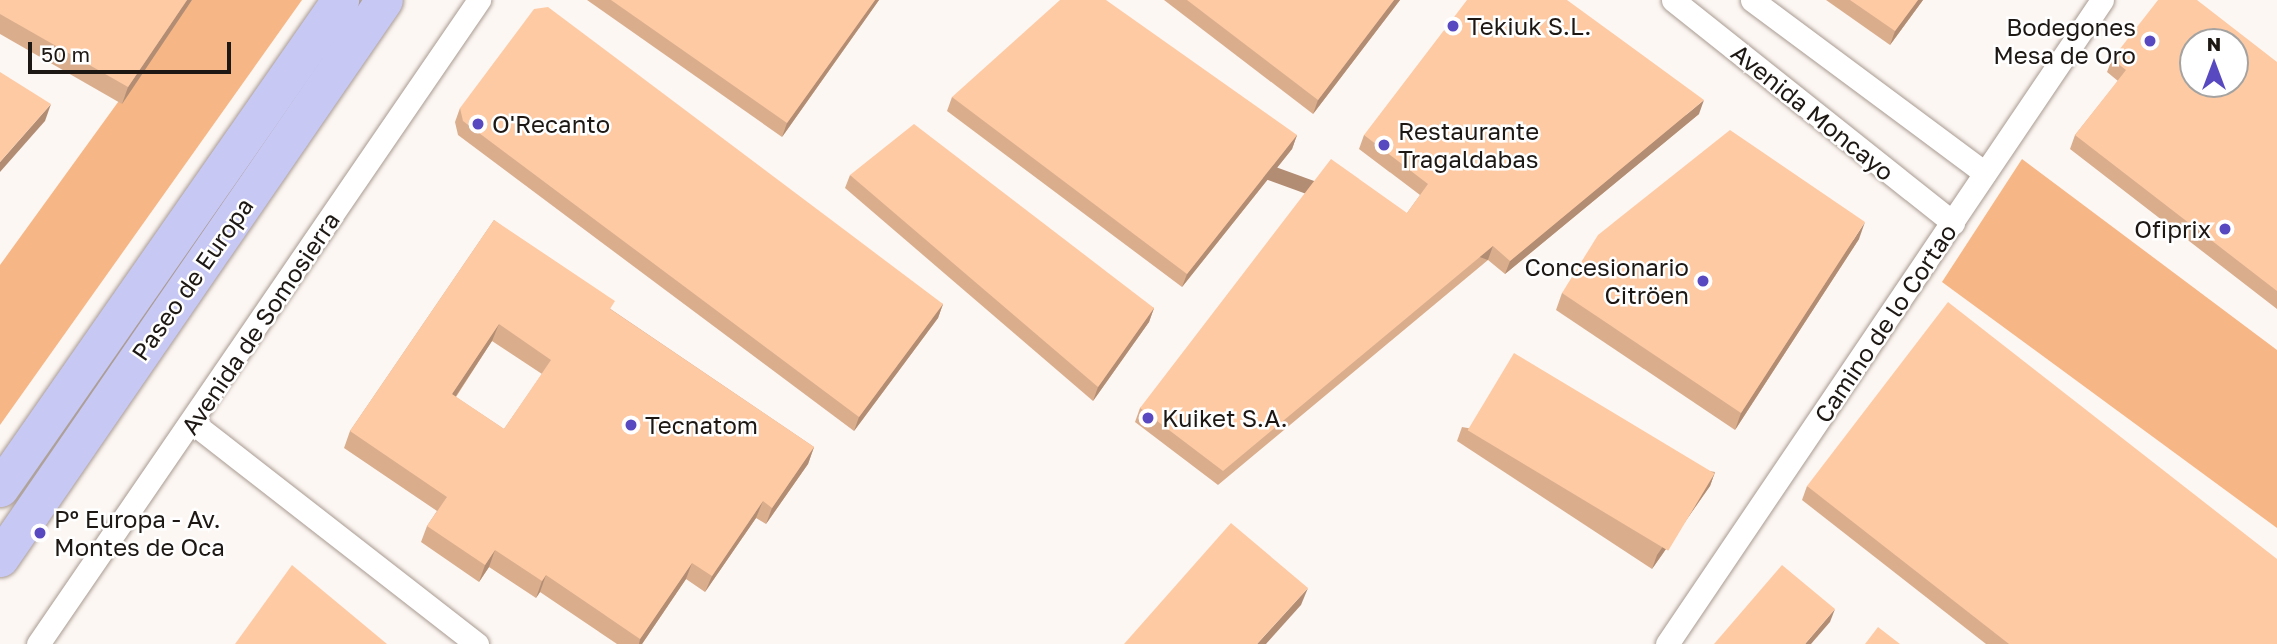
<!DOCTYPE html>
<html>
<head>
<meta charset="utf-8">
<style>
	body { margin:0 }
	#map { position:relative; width:2277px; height:644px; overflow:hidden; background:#fdf7f3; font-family:"Golos Text",sans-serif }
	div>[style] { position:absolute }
	.green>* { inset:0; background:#f7b685 }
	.roads { filter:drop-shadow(0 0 2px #a99b92) drop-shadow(0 0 2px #a99b92) }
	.street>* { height:23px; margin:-11.5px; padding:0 11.5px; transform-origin:11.5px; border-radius:11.5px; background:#fff }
	.primary>* { height:37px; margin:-18.5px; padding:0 18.5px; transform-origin:18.5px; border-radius:18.5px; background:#c8c8f5 }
	.wall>* { inset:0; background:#daae8d }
	.shaded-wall>* { inset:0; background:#b28d73; transform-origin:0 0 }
	.building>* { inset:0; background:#fecaa4; transform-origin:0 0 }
	.dots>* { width:19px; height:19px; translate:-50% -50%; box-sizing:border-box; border:4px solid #fff; border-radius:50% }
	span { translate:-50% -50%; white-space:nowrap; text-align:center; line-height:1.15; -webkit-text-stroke:5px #fff; paint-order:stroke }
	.poi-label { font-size:24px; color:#1d1814 }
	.left { translate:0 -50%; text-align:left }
	.right { translate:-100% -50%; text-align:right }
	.street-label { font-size:24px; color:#1d1814 }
	.north { position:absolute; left:2179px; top:28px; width:70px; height:70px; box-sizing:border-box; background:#fff; border:2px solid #a5a3a1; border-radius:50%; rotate:0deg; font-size:19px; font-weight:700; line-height:28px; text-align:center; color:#1d1814 }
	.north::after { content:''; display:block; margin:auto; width:24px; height:32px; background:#5849c1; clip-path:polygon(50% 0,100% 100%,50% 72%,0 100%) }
	.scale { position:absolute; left:28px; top:42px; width:203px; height:32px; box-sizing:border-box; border:4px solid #1d1814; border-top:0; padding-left:9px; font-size:21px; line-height:24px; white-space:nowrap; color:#1d1814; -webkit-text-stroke:5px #fff; paint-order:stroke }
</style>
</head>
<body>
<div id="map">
	<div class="green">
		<i style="clip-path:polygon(192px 0,302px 0,0 425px,0 265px)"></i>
		<i style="clip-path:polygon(2022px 159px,2277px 350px,2277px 528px,1942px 282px)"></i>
	</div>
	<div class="roads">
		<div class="street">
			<i style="left:1673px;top:0;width:358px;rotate:38.5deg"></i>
			<i style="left:1752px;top:0;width:290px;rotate:36.6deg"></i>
			<i style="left:193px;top:423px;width:360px;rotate:37.9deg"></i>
			<i style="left:38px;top:644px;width:781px;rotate:-55.6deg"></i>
			<i style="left:1667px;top:644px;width:777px;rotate:-55.96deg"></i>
		</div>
		<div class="primary">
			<i style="left:0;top:488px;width:595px;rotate:-55.13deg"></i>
			<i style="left:0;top:558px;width:677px;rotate:-55.47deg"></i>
		</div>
	</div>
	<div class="wall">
		<i style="clip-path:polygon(0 0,192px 0,122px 104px,0 34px)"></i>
		<i style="clip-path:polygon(587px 0,879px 0,782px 137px)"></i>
		<i style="clip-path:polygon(1164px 0,1400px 0,1313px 114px)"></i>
		<i style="clip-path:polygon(1826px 0,1923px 0,1890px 45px)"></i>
		<i style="clip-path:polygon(2112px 59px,2277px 62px,2277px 309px,2070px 149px,2075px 135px,2118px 81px,2107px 72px)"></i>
		<i style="clip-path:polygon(952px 97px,1297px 135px,1292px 149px,1182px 287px,947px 111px)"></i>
		<i style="clip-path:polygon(460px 108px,943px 304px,938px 318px,854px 431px,458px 135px,455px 122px)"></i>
		<i style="clip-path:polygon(1699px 114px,1505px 274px,1488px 260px,1218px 485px,1135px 422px,1140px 408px,1407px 213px,1420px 195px,1359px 149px,1364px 135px)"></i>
		<i style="clip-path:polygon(850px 175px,1154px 308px,1149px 322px,1093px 401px,845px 188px)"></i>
		<i style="clip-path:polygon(evenodd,494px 220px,612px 310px,814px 447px,808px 464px,766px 524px,756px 518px,705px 592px,686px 579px,642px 644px,617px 644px,540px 592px,536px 598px,489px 567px,479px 582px,421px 542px,427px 526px,437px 511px,344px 448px,350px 431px,494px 220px,492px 341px,542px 374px,504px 429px,456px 397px,492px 341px)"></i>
		<i style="clip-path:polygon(1859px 239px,1735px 430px,1556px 310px,1562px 293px)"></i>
		<i style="clip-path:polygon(1462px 427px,1715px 472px,1710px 486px,1652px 569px,1457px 441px)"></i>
		<i style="clip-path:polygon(1807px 486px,2277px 644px,1986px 644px,1802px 500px)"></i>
	</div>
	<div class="shaded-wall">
		<i style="clip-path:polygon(187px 0,192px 0,122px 104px,128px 87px)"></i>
		<i style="clip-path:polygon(875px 0,879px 0,782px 137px,787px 123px)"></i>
		<i style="clip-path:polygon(1394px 0,1400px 0,1313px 114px,1318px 100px)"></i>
		<i style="clip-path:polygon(1918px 0,1923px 0,1890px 45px,1895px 31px)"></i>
		<i style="clip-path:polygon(1704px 100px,1699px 114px,1505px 274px,1510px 261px)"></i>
		<i style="clip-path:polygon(51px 104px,45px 121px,0 172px,0 162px)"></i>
		<i style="clip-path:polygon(1297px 135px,1292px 149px,1182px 287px,1187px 274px)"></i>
		<i style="clip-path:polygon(1865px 222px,1859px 239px,1735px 430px,1741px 413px)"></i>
		<i style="left:1493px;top:246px;width:15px;height:351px;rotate:110deg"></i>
		<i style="clip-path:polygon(943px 304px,938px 318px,854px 431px,859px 417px)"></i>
		<i style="clip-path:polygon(1154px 308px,1149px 322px,1093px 401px,1098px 387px)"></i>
		<i style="clip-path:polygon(499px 324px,492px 341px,446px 411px,452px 394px)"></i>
		<i style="clip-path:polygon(814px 447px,808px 464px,766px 524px,772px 508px)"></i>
		<i style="clip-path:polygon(1715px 472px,1710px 486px,1652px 569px,1657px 555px)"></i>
		<i style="clip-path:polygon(763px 501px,756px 518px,705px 592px,712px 576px)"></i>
		<i style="clip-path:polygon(495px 550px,489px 567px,479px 582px,485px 565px)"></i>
		<i style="clip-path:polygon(692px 563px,686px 579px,642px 644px,639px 644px,640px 639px)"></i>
		<i style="clip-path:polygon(546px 575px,540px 592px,536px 598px,542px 581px)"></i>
		<i style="clip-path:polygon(1308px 588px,1301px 605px,1266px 644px,1257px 644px)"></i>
		<i style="clip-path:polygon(1835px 609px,1830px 622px,1811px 644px,1805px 644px)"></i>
	</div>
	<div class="building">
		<i style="clip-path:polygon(0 0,187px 0,128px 87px,0 14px)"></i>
		<i style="clip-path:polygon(611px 0,875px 0,787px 123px)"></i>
		<i style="clip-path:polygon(1060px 0,1106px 0,1297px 135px,1187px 274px,952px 97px)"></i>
		<i style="clip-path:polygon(1187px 0,1394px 0,1318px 100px)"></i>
		<i style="clip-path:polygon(1467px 0,1567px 0,1704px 100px,1510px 261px,1493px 246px,1223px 471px,1140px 408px,1331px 159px,1407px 213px,1428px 184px,1364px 135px)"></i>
		<i style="clip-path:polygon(1850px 0,1918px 0,1895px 31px)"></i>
		<i style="clip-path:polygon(evenodd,2158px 0,2197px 0,2277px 62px,2277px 291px,2075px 135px,2126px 70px,2112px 59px,2158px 0,2193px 42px,2235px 42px,2235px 84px,2193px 84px,2193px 42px)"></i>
		<i style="clip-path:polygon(548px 7px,943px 304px,859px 417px,463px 121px,460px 108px,534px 9px)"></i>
		<i style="clip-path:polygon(0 72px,51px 104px,0 162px)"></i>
		<i style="clip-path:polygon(914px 124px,1154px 308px,1098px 387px,850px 175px)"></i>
		<i style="clip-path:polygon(1730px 130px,1865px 222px,1741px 413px,1562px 293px,1598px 235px)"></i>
		<i style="clip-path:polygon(evenodd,494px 220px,615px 301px,610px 309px,814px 447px,772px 508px,763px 501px,712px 576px,692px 563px,640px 639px,546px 575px,542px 581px,495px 550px,485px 565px,427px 526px,447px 497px,350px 431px,494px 220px,499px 324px,551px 360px,504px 429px,452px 394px,499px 324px)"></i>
		<i style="clip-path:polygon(1948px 302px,2277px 559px,2277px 644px,2009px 644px,1807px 486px)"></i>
		<i style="left:1514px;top:353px;width:234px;height:90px;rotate:31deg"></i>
		<i style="clip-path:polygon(1231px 523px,1308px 588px,1257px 644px,1124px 644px)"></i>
		<i style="clip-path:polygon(292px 565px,387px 644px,235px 644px)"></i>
		<i style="clip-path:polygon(1782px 565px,1835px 609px,1805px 644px,1714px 644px)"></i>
		<i style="clip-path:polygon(1878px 627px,1900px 644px,1865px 644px)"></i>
	</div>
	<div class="dots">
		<i style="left:1453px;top:26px;background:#5849c1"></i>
		<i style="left:2150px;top:41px;background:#5849c1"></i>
		<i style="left:478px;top:124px;background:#5849c1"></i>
		<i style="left:1384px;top:145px;background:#5849c1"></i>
		<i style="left:2225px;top:229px;background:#5849c1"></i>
		<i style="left:1703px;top:281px;background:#5849c1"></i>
		<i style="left:1148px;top:418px;background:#5849c1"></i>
		<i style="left:631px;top:425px;background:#5849c1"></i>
		<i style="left:40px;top:533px;background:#5849c1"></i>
	</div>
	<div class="poi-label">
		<span class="left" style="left:1467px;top:26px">Tekiuk S.L.</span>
		<span class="right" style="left:2136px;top:41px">Bodegones<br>Mesa de Oro</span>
		<span class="left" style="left:492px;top:124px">O'Recanto</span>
		<span class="left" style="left:1398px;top:145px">Restaurante<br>Tragaldabas</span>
		<span class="right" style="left:2211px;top:229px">Ofiprix</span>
		<span class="right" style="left:1689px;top:281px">Concesionario<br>Citröen</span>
		<span class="left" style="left:1162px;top:418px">Kuiket S.A.</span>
		<span class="left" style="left:645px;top:425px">Tecnatom</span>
		<span class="left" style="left:54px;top:533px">Pº Europa - Av.<br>Montes de Oca</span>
	</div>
	<div class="street-label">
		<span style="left:1813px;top:112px;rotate:39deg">Avenida Moncayo</span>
		<span style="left:192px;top:279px;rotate:-55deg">Paseo de Europa</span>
		<span style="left:260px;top:323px;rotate:-56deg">Avenida de Somosierra</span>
		<span style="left:1885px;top:323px;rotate:-56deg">Camino de lo Cortao</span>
	</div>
	<div class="north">N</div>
	<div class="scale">50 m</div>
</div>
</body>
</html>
